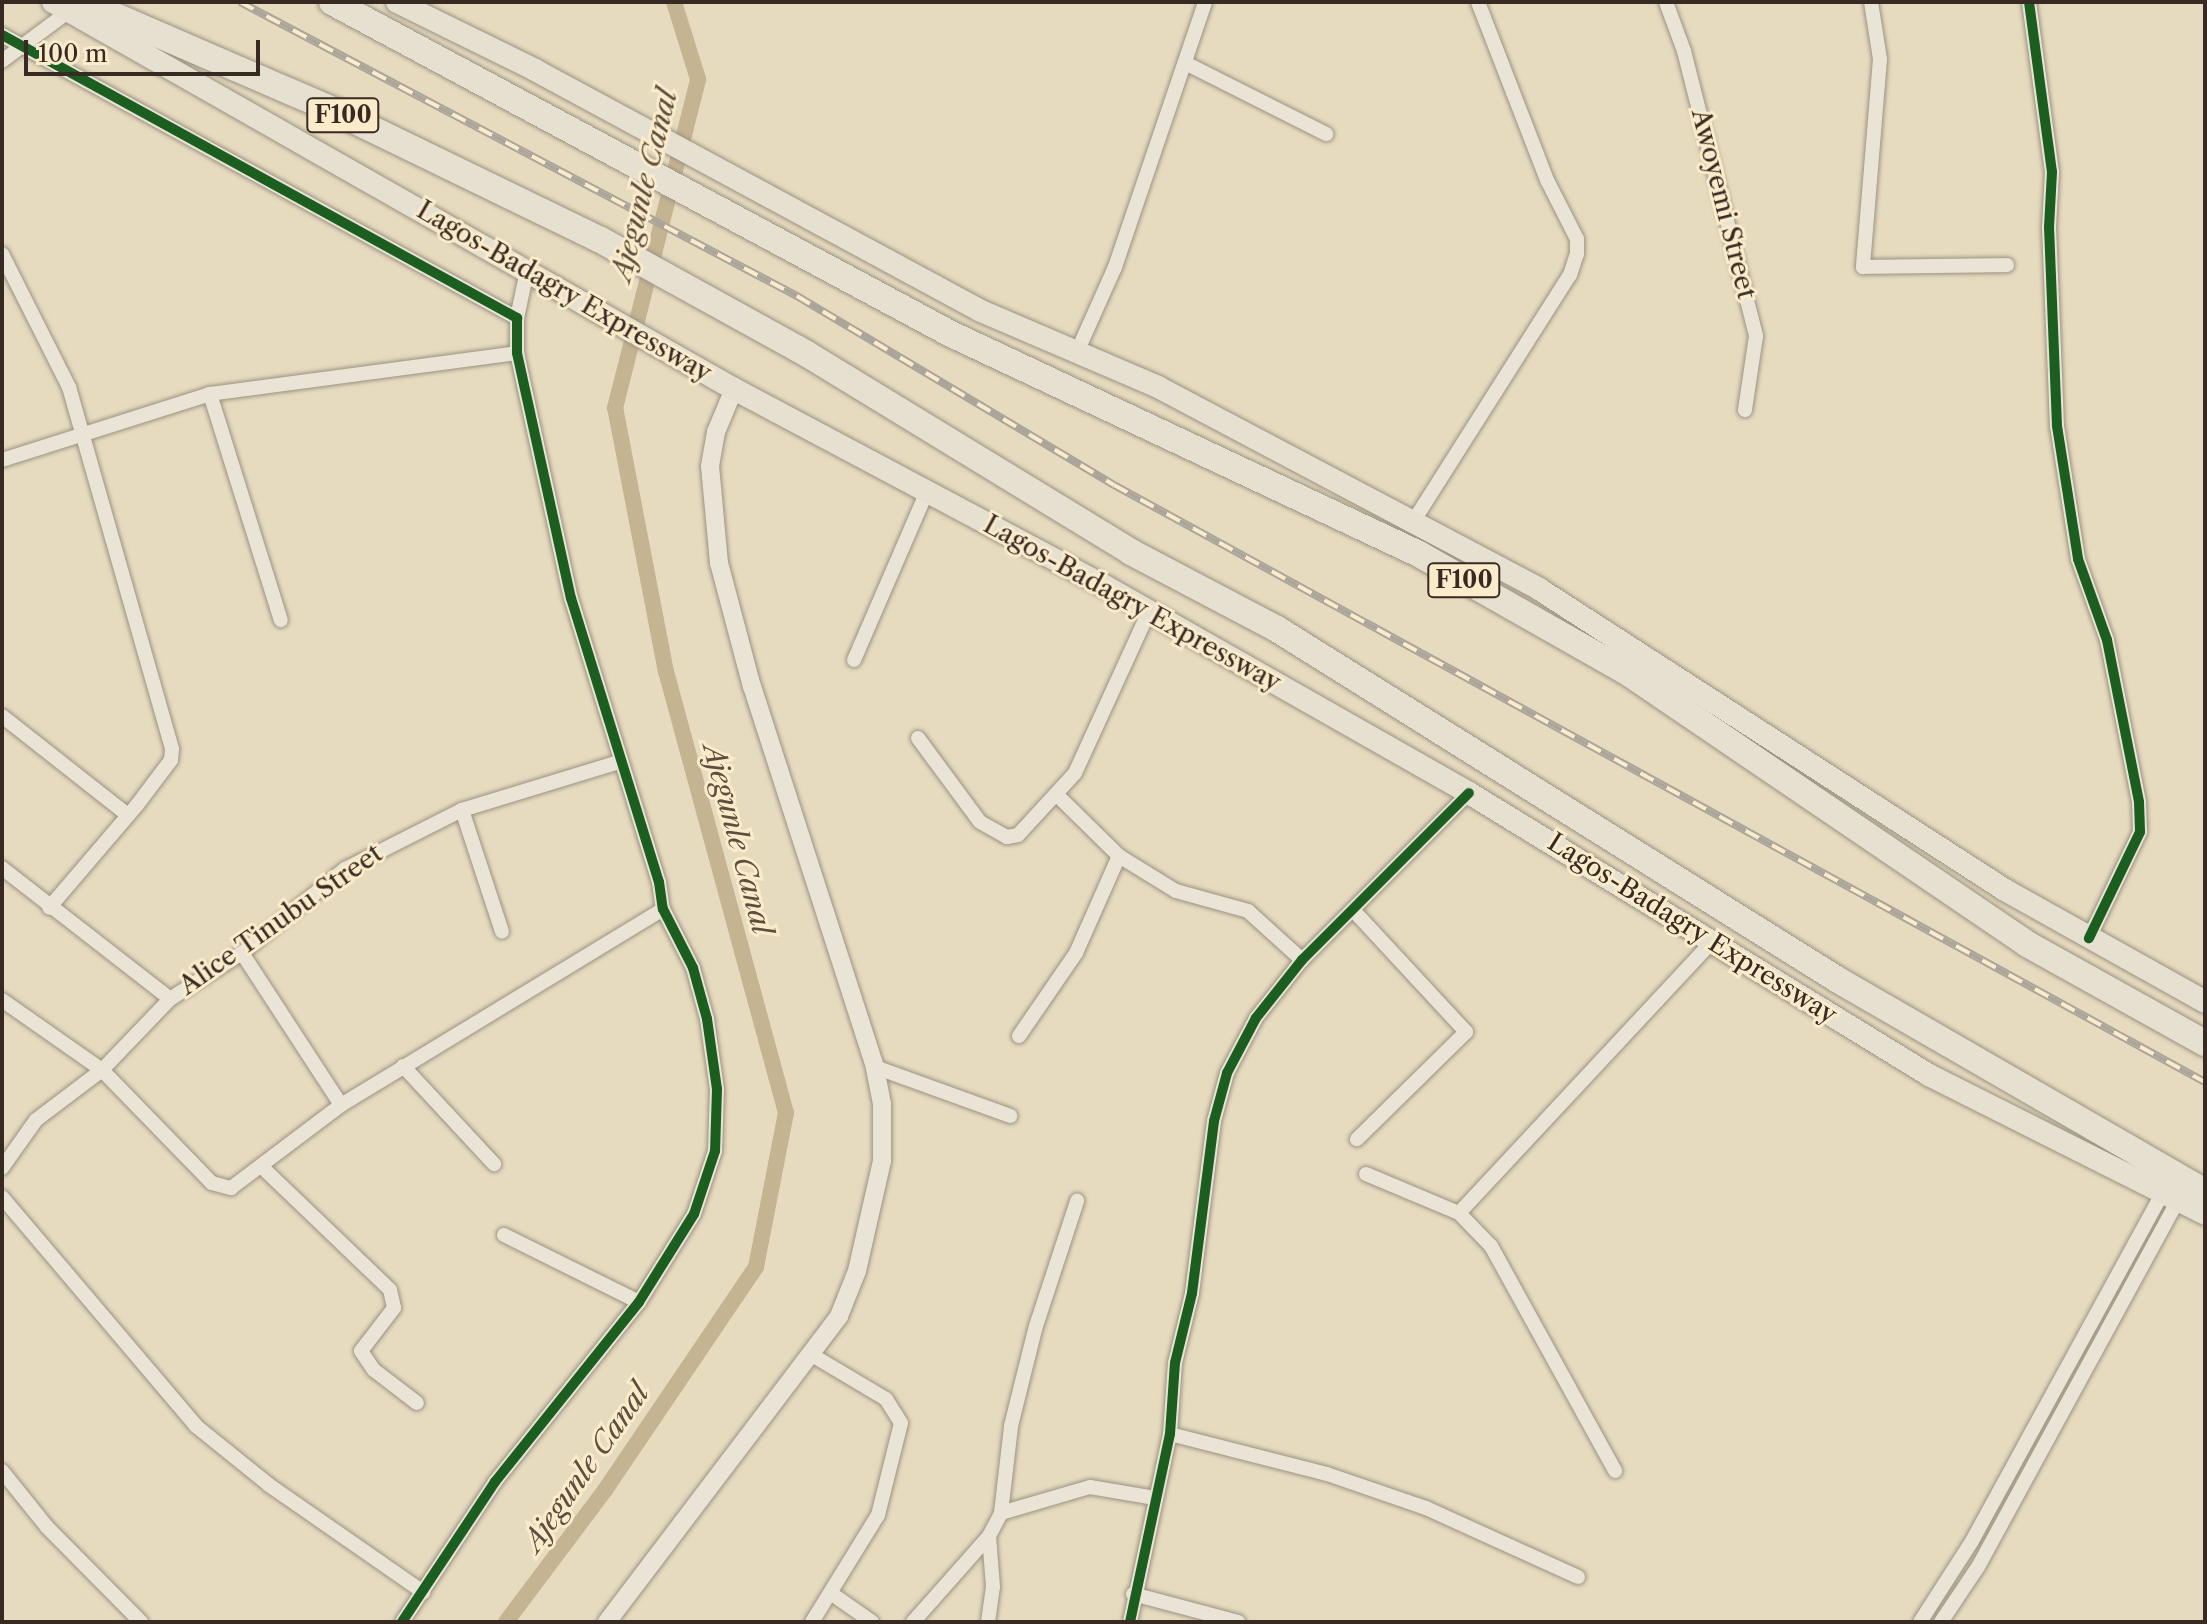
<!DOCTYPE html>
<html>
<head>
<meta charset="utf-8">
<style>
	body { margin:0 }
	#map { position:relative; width:2207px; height:1624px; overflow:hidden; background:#e7dbbf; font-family:"Libre Caslon Text",serif }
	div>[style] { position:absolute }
	.canal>* { height:16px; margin:-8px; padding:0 8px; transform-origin:8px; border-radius:8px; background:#c5b492 }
	.roads { filter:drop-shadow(0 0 2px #9b9282) drop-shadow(0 0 2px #9b9282) }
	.minor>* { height:14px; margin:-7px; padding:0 7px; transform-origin:7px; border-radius:7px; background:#eae4d6 }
	.tertiary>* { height:18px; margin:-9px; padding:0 9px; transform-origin:9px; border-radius:9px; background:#eae4d6 }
	.primary>* { height:22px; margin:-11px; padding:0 11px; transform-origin:11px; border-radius:11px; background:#e6e0d0 }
	.motorway>* { height:26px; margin:-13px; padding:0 13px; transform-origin:13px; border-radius:13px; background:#e6e0d0 }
	.rail>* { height:8px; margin-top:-4px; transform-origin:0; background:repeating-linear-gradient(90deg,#faeccb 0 15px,#aba59a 0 30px); box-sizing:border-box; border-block:2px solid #aba59a }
	.cycleway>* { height:10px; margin:-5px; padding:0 5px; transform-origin:5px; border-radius:5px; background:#1b5e20 }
	span { translate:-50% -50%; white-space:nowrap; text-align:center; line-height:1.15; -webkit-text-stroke:6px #faeccb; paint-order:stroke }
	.shield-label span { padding:2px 6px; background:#faeccb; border:2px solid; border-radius:6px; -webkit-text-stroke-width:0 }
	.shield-label { font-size:24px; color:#372a23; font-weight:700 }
	.street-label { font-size:26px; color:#372a23 }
	.water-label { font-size:28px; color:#5d4e3f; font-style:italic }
	.frame { position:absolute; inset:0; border:4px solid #372a23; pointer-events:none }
	.scale { position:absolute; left:24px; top:40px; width:236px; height:36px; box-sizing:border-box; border:4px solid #372a23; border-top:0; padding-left:10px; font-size:24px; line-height:28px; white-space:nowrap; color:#372a23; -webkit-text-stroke:6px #faeccb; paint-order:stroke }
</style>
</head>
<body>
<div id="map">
	<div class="canal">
		<i style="left:506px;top:1622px;width:165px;rotate:-53.1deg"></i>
		<i style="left:605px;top:1490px;width:269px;rotate:-55.9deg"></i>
		<i style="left:756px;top:1267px;width:157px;rotate:-79deg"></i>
		<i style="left:786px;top:1113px;width:457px;rotate:-105.2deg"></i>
		<i style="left:666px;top:672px;width:269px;rotate:-100.9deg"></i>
		<i style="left:615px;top:408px;width:339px;rotate:-75.8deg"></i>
		<i style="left:698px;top:79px;width:81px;rotate:-107.3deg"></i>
	</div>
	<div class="roads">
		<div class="minor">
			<i style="left:1666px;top:2px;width:52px;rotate:69.8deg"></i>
			<i style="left:1684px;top:51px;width:294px;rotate:75.8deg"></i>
			<i style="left:1756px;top:336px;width:75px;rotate:98.5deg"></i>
			<i style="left:1871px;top:2px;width:58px;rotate:81deg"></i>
			<i style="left:1880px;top:59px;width:209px;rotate:94.7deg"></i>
			<i style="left:1863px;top:267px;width:144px;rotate:-0.8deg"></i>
			<i style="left:2029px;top:2px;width:172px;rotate:82.3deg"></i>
			<i style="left:2052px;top:172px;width:55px;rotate:93.1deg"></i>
			<i style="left:2049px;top:227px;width:199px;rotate:87.7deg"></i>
			<i style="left:2057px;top:426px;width:135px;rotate:81deg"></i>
			<i style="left:2078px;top:559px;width:86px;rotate:70.3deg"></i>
			<i style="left:2107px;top:640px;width:165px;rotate:78.8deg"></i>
			<i style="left:2139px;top:802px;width:30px;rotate:88deg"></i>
			<i style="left:2140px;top:832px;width:118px;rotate:115.7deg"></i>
			<i style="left:2px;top:35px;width:588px;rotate:28.79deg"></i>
			<i style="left:517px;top:318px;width:35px;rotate:90deg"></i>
			<i style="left:517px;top:353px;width:251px;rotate:77.6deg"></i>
			<i style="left:571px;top:598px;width:297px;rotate:72.8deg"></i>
			<i style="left:659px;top:882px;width:27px;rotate:82deg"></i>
			<i style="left:663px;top:909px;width:66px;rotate:63deg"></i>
			<i style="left:693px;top:968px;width:53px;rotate:74.6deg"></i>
			<i style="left:707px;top:1019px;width:71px;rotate:81.9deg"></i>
			<i style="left:717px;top:1089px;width:62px;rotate:91.8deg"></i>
			<i style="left:715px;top:1151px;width:66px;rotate:108.4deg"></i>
			<i style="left:694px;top:1214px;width:104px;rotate:122deg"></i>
			<i style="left:639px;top:1302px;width:231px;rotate:128.7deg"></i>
			<i style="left:495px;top:1482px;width:168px;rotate:123.6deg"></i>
			<i style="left:2px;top:61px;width:84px;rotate:-36.7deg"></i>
			<i style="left:1187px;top:64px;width:156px;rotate:26.7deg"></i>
			<i style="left:2px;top:254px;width:149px;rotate:63.3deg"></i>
			<i style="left:69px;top:387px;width:376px;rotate:74.1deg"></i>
			<i style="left:172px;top:749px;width:11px;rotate:95deg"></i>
			<i style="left:171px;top:760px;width:56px;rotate:127.1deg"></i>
			<i style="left:137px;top:805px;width:135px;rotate:130.5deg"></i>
			<i style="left:517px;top:318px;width:48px;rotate:-78deg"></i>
			<i style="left:1077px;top:352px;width:93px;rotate:-65.9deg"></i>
			<i style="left:1115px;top:267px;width:280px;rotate:-71.2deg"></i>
			<i style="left:210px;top:394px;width:237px;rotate:72.6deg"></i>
			<i style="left:2px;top:460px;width:218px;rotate:-17.6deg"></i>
			<i style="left:210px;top:394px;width:310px;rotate:-7.6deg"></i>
			<i style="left:1413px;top:522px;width:293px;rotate:-57.6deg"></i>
			<i style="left:1570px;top:275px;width:22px;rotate:-72deg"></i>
			<i style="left:1577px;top:254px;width:15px;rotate:-90deg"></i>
			<i style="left:1577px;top:239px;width:66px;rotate:-117deg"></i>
			<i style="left:1547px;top:180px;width:191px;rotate:-111.2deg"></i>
			<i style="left:854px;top:660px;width:184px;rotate:-66.6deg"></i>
			<i style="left:2px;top:716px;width:160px;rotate:38.2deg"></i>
			<i style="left:918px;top:738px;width:104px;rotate:53.6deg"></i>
			<i style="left:980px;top:822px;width:31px;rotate:29deg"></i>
			<i style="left:1007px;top:837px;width:11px;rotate:-10deg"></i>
			<i style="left:1018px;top:835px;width:84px;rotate:-47.4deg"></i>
			<i style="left:1075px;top:773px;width:178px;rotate:-65.4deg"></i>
			<i style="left:1058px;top:796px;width:86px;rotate:44.5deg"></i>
			<i style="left:1119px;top:856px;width:67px;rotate:31.6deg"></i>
			<i style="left:1176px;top:891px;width:75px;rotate:15.5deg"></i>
			<i style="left:1248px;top:911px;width:73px;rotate:42.2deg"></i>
			<i style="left:462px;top:810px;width:128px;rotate:71.8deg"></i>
			<i style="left:2px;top:868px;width:213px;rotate:37.9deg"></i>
			<i style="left:1354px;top:911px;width:165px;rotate:47.2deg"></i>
			<i style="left:1466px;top:1032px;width:153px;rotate:135.5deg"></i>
			<i style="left:242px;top:953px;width:181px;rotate:56.9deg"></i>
			<i style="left:2px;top:1000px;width:122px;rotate:35deg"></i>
			<i style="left:102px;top:1070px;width:158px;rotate:45.8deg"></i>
			<i style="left:212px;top:1183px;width:20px;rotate:15deg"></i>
			<i style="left:231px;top:1188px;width:138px;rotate:-37deg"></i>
			<i style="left:341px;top:1105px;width:377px;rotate:-31.3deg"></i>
			<i style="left:1019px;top:1036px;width:101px;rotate:-55.5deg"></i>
			<i style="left:1076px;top:953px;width:106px;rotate:-66.1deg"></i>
			<i style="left:403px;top:1066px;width:134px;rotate:47.1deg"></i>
			<i style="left:875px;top:1067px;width:144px;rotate:19.9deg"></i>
			<i style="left:2px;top:1168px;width:59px;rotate:-54.7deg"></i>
			<i style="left:36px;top:1120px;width:83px;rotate:-37.1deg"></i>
			<i style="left:102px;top:1070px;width:98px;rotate:-46.2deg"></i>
			<i style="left:170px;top:999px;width:85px;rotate:-32.6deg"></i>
			<i style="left:242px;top:953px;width:133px;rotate:-39.2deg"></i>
			<i style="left:345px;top:869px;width:131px;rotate:-26.8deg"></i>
			<i style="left:462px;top:810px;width:164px;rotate:-17deg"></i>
			<i style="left:263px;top:1168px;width:176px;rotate:43.8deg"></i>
			<i style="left:390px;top:1290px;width:18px;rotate:77deg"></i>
			<i style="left:394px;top:1308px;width:54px;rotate:127.5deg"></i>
			<i style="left:361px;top:1351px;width:23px;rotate:56deg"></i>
			<i style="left:374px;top:1370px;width:54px;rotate:37.5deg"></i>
			<i style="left:1366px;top:1174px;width:101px;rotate:22.8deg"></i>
			<i style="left:1459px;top:1213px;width:46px;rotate:45.9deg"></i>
			<i style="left:1491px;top:1246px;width:257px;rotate:61.1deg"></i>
			<i style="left:2px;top:1197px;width:300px;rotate:49.7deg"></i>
			<i style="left:196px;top:1426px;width:94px;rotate:38.9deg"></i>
			<i style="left:269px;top:1485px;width:188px;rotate:34.8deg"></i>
			<i style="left:1459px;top:1213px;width:371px;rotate:-47deg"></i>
			<i style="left:504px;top:1235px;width:151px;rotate:26.4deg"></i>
			<i style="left:812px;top:1355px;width:86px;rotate:30.7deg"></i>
			<i style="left:886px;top:1399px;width:28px;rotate:58deg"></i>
			<i style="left:901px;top:1423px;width:95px;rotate:104deg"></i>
			<i style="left:878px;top:1515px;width:126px;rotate:121.7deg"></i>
			<i style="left:1170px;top:1434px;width:162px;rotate:14.3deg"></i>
			<i style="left:1327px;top:1474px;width:105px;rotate:19deg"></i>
			<i style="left:1426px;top:1508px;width:167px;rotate:24.4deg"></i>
			<i style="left:2px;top:1471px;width:72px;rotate:51.2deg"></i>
			<i style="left:47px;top:1527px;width:134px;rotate:45.3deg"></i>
			<i style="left:1001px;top:1513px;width:93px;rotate:-16.3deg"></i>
			<i style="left:1090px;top:1487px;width:66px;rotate:9.6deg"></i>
			<i style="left:832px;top:1594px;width:49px;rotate:35deg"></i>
			<i style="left:1133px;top:1594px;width:109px;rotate:14.9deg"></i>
			<i style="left:913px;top:1622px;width:115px;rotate:-48.5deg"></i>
			<i style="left:988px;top:1622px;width:35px;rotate:-82deg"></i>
			<i style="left:993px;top:1587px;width:51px;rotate:-94.5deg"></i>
			<i style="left:989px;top:1536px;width:26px;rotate:-62deg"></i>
			<i style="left:1001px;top:1513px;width:88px;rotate:-83.4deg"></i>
			<i style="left:1011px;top:1426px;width:103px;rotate:-76deg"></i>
			<i style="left:1036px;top:1326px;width:132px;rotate:-71.8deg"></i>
			<i style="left:1130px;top:1622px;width:192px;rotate:-78deg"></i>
			<i style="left:1170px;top:1434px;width:71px;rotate:-86deg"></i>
			<i style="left:1175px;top:1363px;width:72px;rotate:-76.3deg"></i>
			<i style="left:1192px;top:1293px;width:173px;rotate:-82.7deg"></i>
			<i style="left:1214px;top:1121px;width:50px;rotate:-74.8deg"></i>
			<i style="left:1227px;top:1073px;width:62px;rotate:-62.2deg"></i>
			<i style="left:1256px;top:1018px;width:74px;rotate:-51.6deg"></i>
			<i style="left:1302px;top:960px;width:236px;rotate:-45deg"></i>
			<i style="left:1920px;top:1622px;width:96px;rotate:-57.3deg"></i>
			<i style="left:1972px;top:1541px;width:398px;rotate:-61.3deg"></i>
			<i style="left:1941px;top:1622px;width:66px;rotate:-56.1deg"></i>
			<i style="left:1978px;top:1567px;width:418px;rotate:-61.4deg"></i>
		</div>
		<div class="tertiary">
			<i style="left:607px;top:1622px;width:384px;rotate:-52.8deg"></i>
			<i style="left:839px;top:1316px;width:48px;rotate:-68.2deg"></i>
			<i style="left:857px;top:1271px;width:113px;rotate:-77.2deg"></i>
			<i style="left:882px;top:1161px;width:57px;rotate:-90deg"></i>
			<i style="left:882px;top:1104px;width:38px;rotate:-101deg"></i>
			<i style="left:875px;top:1067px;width:399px;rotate:-107.9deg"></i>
			<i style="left:752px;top:687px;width:128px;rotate:-104.9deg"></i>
			<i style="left:719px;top:563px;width:97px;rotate:-95.3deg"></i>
			<i style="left:710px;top:466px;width:35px;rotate:-80deg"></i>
			<i style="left:716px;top:432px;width:47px;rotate:-67.3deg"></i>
		</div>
		<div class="primary">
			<i style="left:53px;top:2px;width:783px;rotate:29.61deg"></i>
			<i style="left:734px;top:389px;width:418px;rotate:28deg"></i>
			<i style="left:1103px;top:585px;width:421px;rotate:29.6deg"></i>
			<i style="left:1469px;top:793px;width:540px;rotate:31.51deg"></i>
			<i style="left:1929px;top:1075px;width:309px;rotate:26.7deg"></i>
			<i style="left:397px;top:2px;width:154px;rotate:26.2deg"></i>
			<i style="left:535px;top:70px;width:507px;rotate:28.38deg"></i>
			<i style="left:981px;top:311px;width:193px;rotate:23.2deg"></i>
			<i style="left:1158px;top:387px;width:431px;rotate:27.9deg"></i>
			<i style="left:1539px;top:589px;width:555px;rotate:32.86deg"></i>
			<i style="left:2005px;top:890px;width:229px;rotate:29.2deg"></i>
		</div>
		<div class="motorway">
			<i style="left:83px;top:2px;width:279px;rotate:23.4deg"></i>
			<i style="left:339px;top:113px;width:289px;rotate:25.9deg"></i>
			<i style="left:599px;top:239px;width:238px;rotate:28.9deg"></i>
			<i style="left:807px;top:354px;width:380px;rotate:31.4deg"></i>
			<i style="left:1131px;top:552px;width:165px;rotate:27.8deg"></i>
			<i style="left:1277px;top:629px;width:662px;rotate:32.03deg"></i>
			<i style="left:1838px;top:980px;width:424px;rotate:30deg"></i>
			<i style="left:332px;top:2px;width:702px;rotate:28.21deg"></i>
			<i style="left:951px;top:334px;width:517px;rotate:25.18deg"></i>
			<i style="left:1419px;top:554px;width:239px;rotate:29.6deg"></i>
			<i style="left:1627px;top:672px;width:484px;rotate:34.2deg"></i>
			<i style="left:2027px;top:944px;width:204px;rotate:29.1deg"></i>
		</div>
	</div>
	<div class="rail">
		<i style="left:240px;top:2px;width:630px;rotate:27.83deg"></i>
		<i style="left:797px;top:296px;width:369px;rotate:30.8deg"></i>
		<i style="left:1114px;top:485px;width:1244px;rotate:28.69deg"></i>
	</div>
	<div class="cycleway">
		<i style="left:2029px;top:2px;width:172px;rotate:82.3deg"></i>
		<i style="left:2052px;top:172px;width:55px;rotate:93.1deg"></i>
		<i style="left:2049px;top:227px;width:199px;rotate:87.7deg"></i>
		<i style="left:2057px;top:426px;width:135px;rotate:81deg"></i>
		<i style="left:2078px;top:559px;width:86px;rotate:70.3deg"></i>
		<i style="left:2107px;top:640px;width:165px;rotate:78.8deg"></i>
		<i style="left:2139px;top:802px;width:30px;rotate:88deg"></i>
		<i style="left:2140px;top:832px;width:118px;rotate:115.7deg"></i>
		<i style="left:2px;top:35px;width:588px;rotate:28.79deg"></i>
		<i style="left:517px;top:318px;width:35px;rotate:90deg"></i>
		<i style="left:517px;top:353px;width:251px;rotate:77.6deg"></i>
		<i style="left:571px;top:598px;width:297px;rotate:72.8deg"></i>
		<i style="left:659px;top:882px;width:27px;rotate:82deg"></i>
		<i style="left:663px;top:909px;width:66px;rotate:63deg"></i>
		<i style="left:693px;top:968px;width:53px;rotate:74.6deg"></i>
		<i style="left:707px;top:1019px;width:71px;rotate:81.9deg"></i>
		<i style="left:717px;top:1089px;width:62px;rotate:91.8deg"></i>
		<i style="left:715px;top:1151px;width:66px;rotate:108.4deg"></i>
		<i style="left:694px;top:1214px;width:104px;rotate:122deg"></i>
		<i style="left:639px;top:1302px;width:231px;rotate:128.7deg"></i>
		<i style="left:495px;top:1482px;width:168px;rotate:123.6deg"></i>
		<i style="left:1130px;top:1622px;width:192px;rotate:-78deg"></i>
		<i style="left:1170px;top:1434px;width:71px;rotate:-86deg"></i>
		<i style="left:1175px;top:1363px;width:72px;rotate:-76.3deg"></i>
		<i style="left:1192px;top:1293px;width:173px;rotate:-82.7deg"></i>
		<i style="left:1214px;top:1121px;width:50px;rotate:-74.8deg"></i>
		<i style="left:1227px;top:1073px;width:62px;rotate:-62.2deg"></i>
		<i style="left:1256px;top:1018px;width:74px;rotate:-51.6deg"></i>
		<i style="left:1302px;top:960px;width:236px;rotate:-45deg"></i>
	</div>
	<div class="shield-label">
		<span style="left:343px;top:115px">F100</span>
		<span style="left:1464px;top:580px">F100</span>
	</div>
	<div class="street-label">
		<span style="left:1723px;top:204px;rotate:76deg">Awoyemi Street</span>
		<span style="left:564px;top:292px;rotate:30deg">Lagos-Badagry Expressway</span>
		<span style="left:1132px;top:604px;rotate:29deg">Lagos-Badagry Expressway</span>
		<span style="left:281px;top:920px;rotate:-35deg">Alice Tinubu Street</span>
		<span style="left:1692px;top:929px;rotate:32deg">Lagos-Badagry Expressway</span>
	</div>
	<div class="water-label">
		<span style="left:644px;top:185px;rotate:-76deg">Ajegunle Canal</span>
		<span style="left:738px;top:839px;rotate:75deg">Ajegunle Canal</span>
		<span style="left:586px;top:1467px;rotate:-55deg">Ajegunle Canal</span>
	</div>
	<div class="frame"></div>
	<div class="scale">100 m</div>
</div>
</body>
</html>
